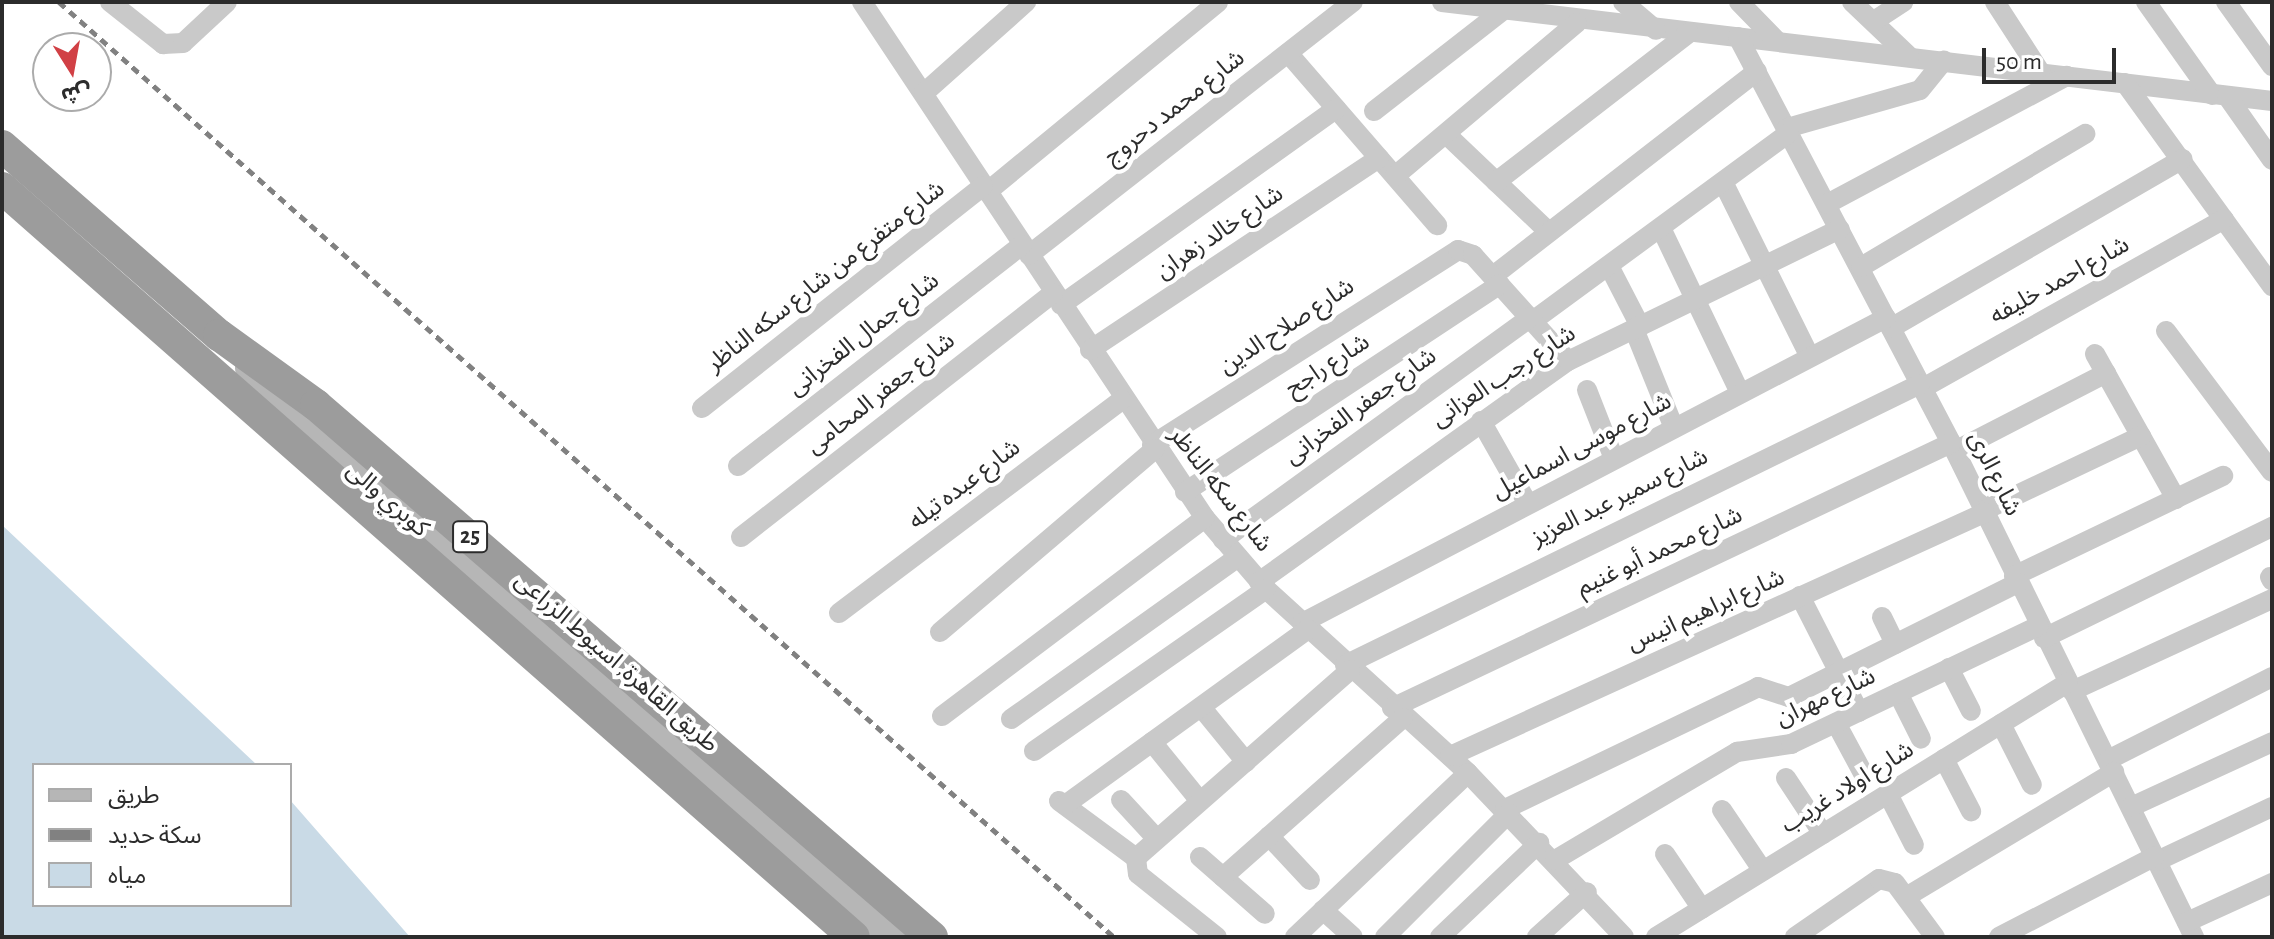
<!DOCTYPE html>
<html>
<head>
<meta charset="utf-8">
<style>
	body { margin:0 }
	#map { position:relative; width:2274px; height:939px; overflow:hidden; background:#fff; font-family:"Alegreya Sans","Noto Sans Arabic",sans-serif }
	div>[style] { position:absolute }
	.water>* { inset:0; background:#c9dae6 }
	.minor>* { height:20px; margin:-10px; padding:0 10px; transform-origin:10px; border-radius:10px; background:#c9c9c9 }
	.secondary>* { height:28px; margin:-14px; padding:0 14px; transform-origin:14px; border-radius:14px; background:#b6b6b6 }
	.trunk>* { height:32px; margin:-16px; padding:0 16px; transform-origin:16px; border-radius:16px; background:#9c9c9c }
	.rail>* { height:5px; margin-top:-2.5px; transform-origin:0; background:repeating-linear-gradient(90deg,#818181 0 8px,transparent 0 14px) }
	span { translate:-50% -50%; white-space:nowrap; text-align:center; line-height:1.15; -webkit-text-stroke:8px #fff; paint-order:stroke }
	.shield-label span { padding:2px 6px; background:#fff; border:2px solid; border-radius:6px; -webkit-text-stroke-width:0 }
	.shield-label { font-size:22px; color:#2c2c2c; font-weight:700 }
	.street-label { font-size:24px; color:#2c2c2c }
	.frame { position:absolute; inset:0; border:4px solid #2c2c2c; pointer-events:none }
	.legend { position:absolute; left:32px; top:763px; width:260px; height:144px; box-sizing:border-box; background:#fff; border:2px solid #ababab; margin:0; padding:10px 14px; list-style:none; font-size:24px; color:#2c2c2c }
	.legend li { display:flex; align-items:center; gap:16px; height:40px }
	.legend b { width:40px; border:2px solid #ababab }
	.north { position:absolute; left:32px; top:32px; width:80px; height:80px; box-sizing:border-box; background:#fff; border:2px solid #ababab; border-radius:50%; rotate:169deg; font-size:22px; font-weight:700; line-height:32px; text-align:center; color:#2c2c2c }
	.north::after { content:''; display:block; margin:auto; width:28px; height:36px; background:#d14045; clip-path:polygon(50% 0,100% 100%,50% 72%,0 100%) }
	.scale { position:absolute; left:1982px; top:48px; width:134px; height:36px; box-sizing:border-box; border:4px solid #2c2c2c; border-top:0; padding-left:10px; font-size:24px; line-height:28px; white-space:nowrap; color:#2c2c2c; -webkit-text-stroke:6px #fff; paint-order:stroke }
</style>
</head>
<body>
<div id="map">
	<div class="water">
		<i style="clip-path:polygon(2px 525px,257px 765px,34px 765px,34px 905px,290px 905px,290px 800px,410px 937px,2px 937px)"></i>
	</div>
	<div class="minor">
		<i style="left:110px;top:2px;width:68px;rotate:38.4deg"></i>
		<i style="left:163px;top:44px;width:20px;rotate:-3deg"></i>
		<i style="left:183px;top:43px;width:60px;rotate:-43deg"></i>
		<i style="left:862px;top:2px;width:620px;rotate:56.39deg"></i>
		<i style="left:1205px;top:518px;width:94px;rotate:49.3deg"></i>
		<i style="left:1266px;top:589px;width:273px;rotate:42.3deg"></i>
		<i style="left:1468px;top:773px;width:226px;rotate:46.4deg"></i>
		<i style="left:1442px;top:2px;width:836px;rotate:6.8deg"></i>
		<i style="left:1623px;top:2px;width:43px;rotate:40.3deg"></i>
		<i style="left:1739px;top:2px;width:54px;rotate:45.7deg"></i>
		<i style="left:1852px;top:2px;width:79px;rotate:43.5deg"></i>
		<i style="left:1995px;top:2px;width:85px;rotate:57.1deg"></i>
		<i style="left:2146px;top:2px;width:114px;rotate:54.6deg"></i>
		<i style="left:2226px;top:2px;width:79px;rotate:54.3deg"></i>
		<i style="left:1874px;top:21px;width:35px;rotate:-33deg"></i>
		<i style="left:1738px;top:37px;width:467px;rotate:62.3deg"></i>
		<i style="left:1955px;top:451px;width:542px;rotate:63.81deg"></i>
		<i style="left:1288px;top:53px;width:228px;rotate:49.1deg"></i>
		<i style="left:2125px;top:83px;width:251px;rotate:54.1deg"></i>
		<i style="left:924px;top:93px;width:137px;rotate:-41.7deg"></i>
		<i style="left:2227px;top:96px;width:78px;rotate:54.9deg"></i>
		<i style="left:1374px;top:111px;width:162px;rotate:-38deg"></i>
		<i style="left:1787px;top:128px;width:138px;rotate:-15.9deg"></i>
		<i style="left:1920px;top:90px;width:38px;rotate:-51deg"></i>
		<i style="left:1446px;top:134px;width:142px;rotate:43.6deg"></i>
		<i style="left:1395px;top:176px;width:238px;rotate:-40.1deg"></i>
		<i style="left:1496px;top:182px;width:244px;rotate:-37.7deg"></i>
		<i style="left:1723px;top:182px;width:195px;rotate:63.6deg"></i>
		<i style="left:987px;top:192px;width:299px;rotate:-39.4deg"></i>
		<i style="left:1827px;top:204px;width:272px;rotate:-28.1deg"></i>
		<i style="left:1661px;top:228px;width:183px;rotate:64.4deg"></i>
		<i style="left:1029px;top:255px;width:411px;rotate:-38deg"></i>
		<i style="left:1609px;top:266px;width:68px;rotate:62.7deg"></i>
		<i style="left:1861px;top:267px;width:261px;rotate:-30.7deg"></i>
		<i style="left:1493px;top:276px;width:334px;rotate:-37.8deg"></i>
		<i style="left:1061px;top:305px;width:338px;rotate:-35.5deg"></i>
		<i style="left:1534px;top:320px;width:316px;rotate:-36.3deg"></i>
		<i style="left:1891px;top:328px;width:337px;rotate:-30.1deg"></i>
		<i style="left:1634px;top:329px;width:107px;rotate:68deg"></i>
		<i style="left:2166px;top:331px;width:176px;rotate:53.1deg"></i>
		<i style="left:1090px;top:350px;width:347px;rotate:-33.6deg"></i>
		<i style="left:2095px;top:354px;width:166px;rotate:60.8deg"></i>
		<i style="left:1923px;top:388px;width:345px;rotate:-29.3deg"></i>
		<i style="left:1587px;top:390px;width:74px;rotate:68.6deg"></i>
		<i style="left:702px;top:408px;width:358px;rotate:-38.3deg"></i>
		<i style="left:1481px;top:421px;width:95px;rotate:60.5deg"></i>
		<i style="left:1152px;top:445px;width:363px;rotate:-32.5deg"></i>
		<i style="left:1458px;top:250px;width:16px;rotate:18deg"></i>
		<i style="left:1473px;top:255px;width:142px;rotate:48.1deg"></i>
		<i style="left:1955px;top:451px;width:170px;rotate:-27.3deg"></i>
		<i style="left:738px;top:466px;width:360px;rotate:-37.9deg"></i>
		<i style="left:1185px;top:492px;width:377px;rotate:-33.4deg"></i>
		<i style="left:1983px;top:511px;width:175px;rotate:-25.4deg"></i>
		<i style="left:741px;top:537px;width:396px;rotate:-38deg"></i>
		<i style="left:1223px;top:540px;width:380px;rotate:-35.9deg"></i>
		<i style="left:2014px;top:576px;width:232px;rotate:-25.6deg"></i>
		<i style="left:2270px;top:577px;width:4px;rotate:63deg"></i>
		<i style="left:1259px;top:582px;width:380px;rotate:-35.6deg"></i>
		<i style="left:1568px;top:361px;width:302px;rotate:-25.9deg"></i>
		<i style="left:1800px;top:596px;width:130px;rotate:63deg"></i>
		<i style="left:839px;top:613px;width:354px;rotate:-37deg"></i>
		<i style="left:1882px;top:617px;width:30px;rotate:64deg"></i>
		<i style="left:1302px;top:623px;width:659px;rotate:-27.58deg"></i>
		<i style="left:940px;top:632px;width:282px;rotate:-40.4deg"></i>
		<i style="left:2044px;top:638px;width:254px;rotate:-26deg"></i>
		<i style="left:1345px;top:665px;width:640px;rotate:-26.04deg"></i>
		<i style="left:1949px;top:668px;width:48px;rotate:62.9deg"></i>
		<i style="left:2072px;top:691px;width:220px;rotate:-24.7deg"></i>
		<i style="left:1898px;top:693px;width:51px;rotate:63.4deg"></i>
		<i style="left:1201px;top:707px;width:71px;rotate:50.7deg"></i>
		<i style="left:1392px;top:708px;width:619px;rotate:-25.36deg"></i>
		<i style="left:942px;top:716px;width:329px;rotate:-37deg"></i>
		<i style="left:1011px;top:719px;width:279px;rotate:-35.5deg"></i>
		<i style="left:1836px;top:723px;width:59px;rotate:61.7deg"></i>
		<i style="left:2001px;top:724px;width:68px;rotate:63.1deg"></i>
		<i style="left:1152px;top:742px;width:76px;rotate:50.9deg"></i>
		<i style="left:1034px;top:751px;width:283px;rotate:-34.9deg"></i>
		<i style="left:1450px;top:756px;width:587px;rotate:-24.47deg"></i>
		<i style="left:1944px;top:759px;width:59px;rotate:62.6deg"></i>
		<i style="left:2108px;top:760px;width:184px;rotate:-26.8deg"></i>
		<i style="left:1786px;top:778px;width:67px;rotate:56.5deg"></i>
		<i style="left:1888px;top:794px;width:57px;rotate:63deg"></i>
		<i style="left:1121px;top:800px;width:53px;rotate:47.3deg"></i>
		<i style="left:1059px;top:801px;width:96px;rotate:36.5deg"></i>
		<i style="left:1065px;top:805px;width:300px;rotate:-35.9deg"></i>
		<i style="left:2131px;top:807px;width:155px;rotate:-24.7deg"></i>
		<i style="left:1505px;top:809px;width:281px;rotate:-25.7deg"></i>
		<i style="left:1758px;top:687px;width:33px;rotate:18deg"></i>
		<i style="left:1789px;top:697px;width:256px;rotate:-26.5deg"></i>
		<i style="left:1722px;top:810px;width:73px;rotate:56.1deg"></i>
		<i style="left:1269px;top:836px;width:60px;rotate:47deg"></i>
		<i style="left:1665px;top:854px;width:66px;rotate:56.1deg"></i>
		<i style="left:1200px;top:857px;width:86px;rotate:41.2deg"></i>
		<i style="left:1136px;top:858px;width:285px;rotate:-41.3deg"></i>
		<i style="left:1136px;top:858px;width:16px;rotate:83deg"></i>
		<i style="left:1138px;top:874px;width:101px;rotate:38.6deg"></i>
		<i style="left:1555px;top:860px;width:212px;rotate:-30.7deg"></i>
		<i style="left:1737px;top:752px;width:55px;rotate:-8.4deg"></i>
		<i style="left:1791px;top:744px;width:274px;rotate:-25.5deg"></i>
		<i style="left:2157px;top:861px;width:127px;rotate:-25.2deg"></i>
		<i style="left:1223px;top:877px;width:240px;rotate:-41.5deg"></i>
		<i style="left:1906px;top:897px;width:243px;rotate:-31deg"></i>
		<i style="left:1323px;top:910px;width:40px;rotate:42deg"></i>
		<i style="left:2187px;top:922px;width:94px;rotate:-24.6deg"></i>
		<i style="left:1295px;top:937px;width:238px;rotate:-43.5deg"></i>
		<i style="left:1385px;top:937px;width:175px;rotate:-45deg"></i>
		<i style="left:1440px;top:937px;width:137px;rotate:-43.5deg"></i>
		<i style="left:1537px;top:937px;width:67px;rotate:-42deg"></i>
		<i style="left:1656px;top:937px;width:484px;rotate:-31.7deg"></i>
		<i style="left:1795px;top:937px;width:102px;rotate:-34.6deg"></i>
		<i style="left:1879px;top:879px;width:16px;rotate:14deg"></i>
		<i style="left:1895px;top:883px;width:67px;rotate:53.5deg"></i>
		<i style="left:1999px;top:937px;width:176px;rotate:-27.4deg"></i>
	</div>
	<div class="secondary">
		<i style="left:249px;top:368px;width:118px;rotate:45.3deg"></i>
		<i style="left:332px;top:452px;width:741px;rotate:40.89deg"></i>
	</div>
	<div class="trunk">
		<i style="left:2px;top:146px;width:288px;rotate:41.1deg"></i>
		<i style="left:219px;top:335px;width:120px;rotate:35.8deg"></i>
		<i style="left:316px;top:405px;width:814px;rotate:40.82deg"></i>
		<i style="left:2px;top:188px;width:1134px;rotate:41.32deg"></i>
	</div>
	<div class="rail">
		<i style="left:59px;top:2px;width:1410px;rotate:41.55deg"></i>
	</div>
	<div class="shield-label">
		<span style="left:470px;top:537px">25</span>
	</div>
	<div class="street-label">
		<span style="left:1175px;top:108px;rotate:-38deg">شارع محمد دحروج</span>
		<span style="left:1220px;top:233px;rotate:-34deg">شارع خالد زهران</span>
		<span style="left:826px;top:277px;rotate:-38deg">شارع متفرع من شارع سكه الناظر</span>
		<span style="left:2060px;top:281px;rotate:-29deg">شارع احمد خليفه</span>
		<span style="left:1287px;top:327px;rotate:-33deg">شارع صلاح الدين</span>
		<span style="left:864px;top:335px;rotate:-38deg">شارع جمال الفخرانى</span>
		<span style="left:1328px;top:366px;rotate:-33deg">شارع راجح</span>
		<span style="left:1504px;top:377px;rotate:-33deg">شارع رجب العزانى</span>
		<span style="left:881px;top:394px;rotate:-38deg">شارع جعفر المحامى</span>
		<span style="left:1361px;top:407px;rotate:-36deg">شارع جعفر الفخرانى</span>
		<span style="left:1582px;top:447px;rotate:-28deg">شارع موسى اسماعيل</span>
		<span style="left:1994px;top:474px;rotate:64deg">شارع الرى</span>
		<span style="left:965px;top:485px;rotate:-37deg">شارع عبده تيله</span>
		<span style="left:1220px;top:490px;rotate:52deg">شارع سكه الناظر</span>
		<span style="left:1620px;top:498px;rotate:-26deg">شارع سمير عبد العزيز</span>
		<span style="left:387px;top:500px;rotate:41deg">كوبري والى</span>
		<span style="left:1660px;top:552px;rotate:-25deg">شارع محمد أبو غنيم</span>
		<span style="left:1706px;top:611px;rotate:-24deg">شارع ابراهيم انيس</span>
		<span style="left:616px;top:663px;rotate:41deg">طريق القاهرة, اسيوط الزراعى</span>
		<span style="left:1826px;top:698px;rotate:-25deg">شارع مهران</span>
		<span style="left:1848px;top:788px;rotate:-32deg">شارع اولاد غريب</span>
	</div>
	<div class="frame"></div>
	<ul class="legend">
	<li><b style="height:10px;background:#b6b6b6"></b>طريق</li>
	<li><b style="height:10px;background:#818181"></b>سكة حديد</li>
	<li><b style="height:22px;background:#c9dae6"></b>مياه</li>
	</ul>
	<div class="north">ش</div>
	<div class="scale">50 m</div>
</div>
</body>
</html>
